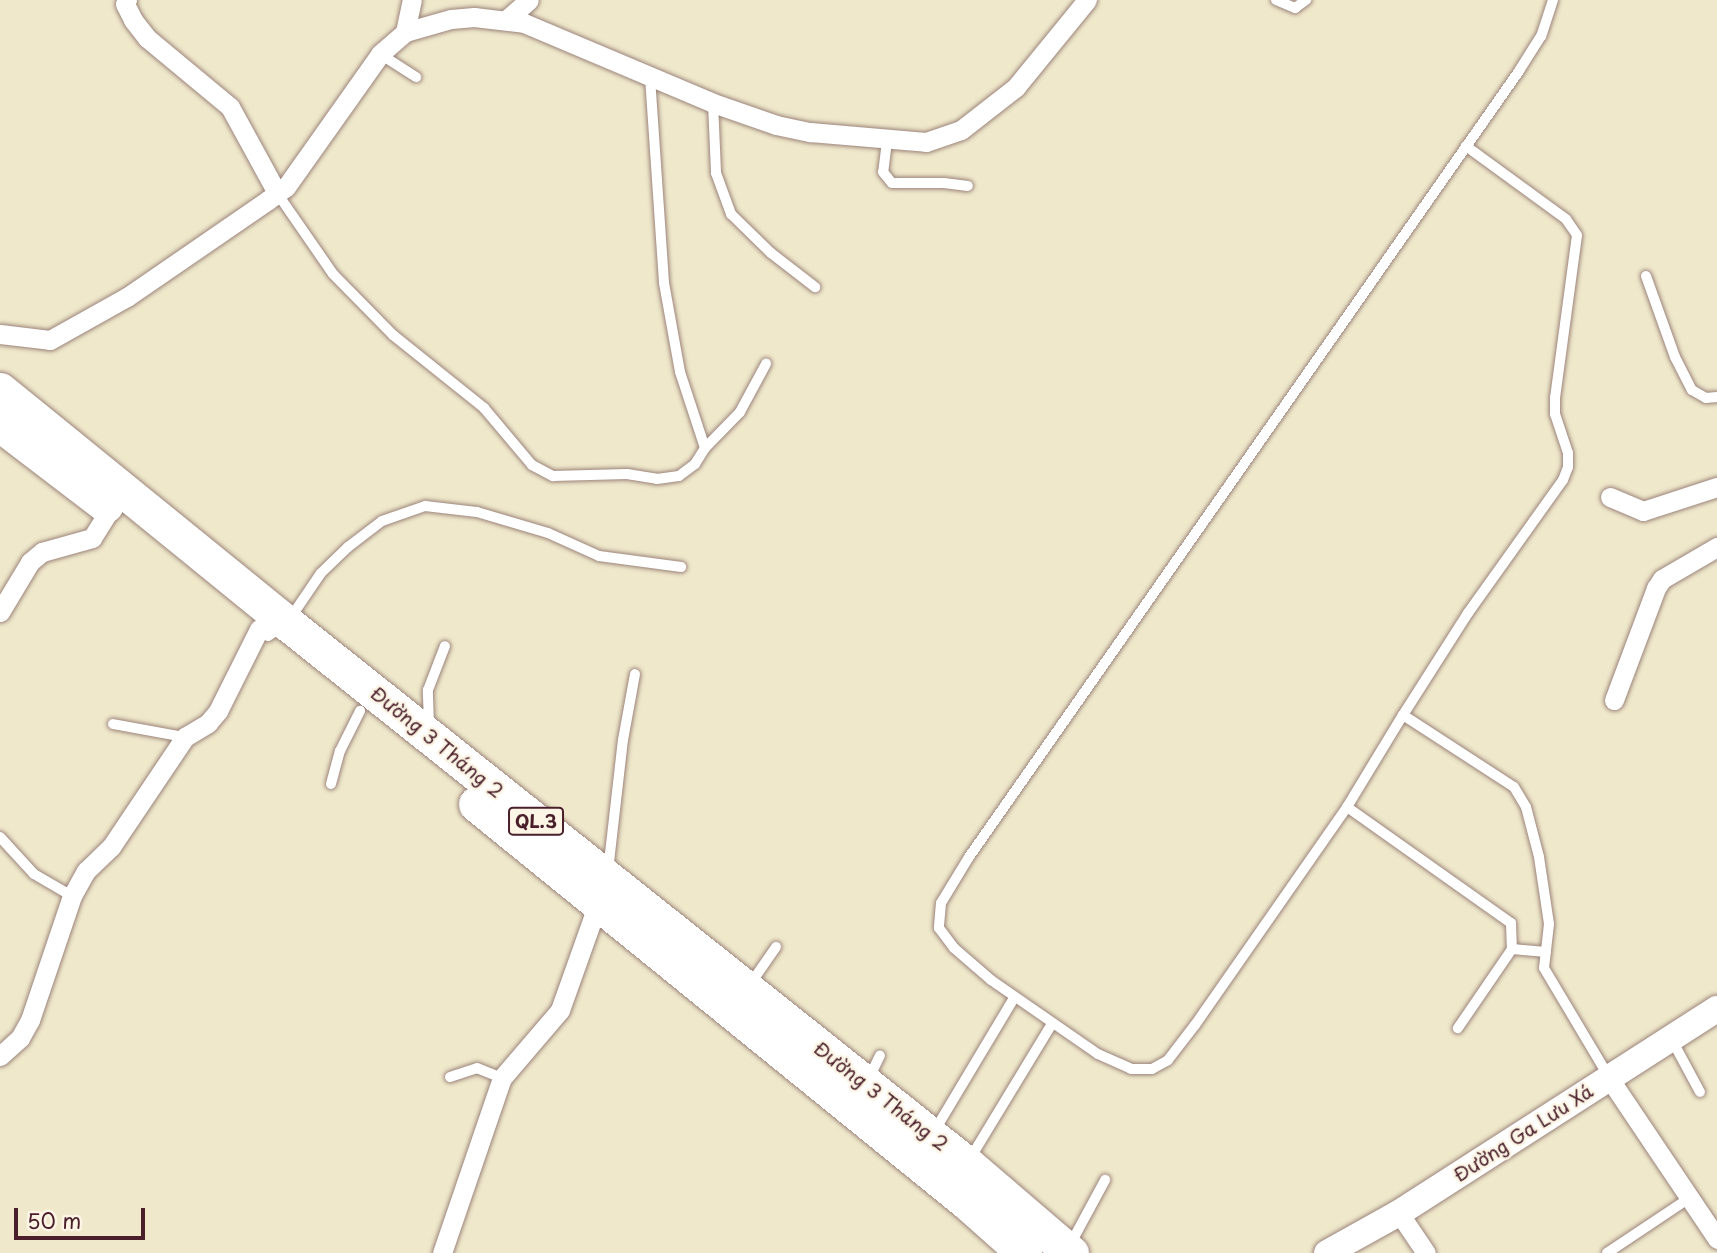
<!DOCTYPE html>
<html>
<head>
<meta charset="utf-8">
<style>
	body { margin:0 }
	#map { position:relative; width:1717px; height:1253px; overflow:hidden; background:#efe8cb; font-family:"Playpen Sans",sans-serif }
	div>[style] { position:absolute }
	.roads { filter:drop-shadow(0 0 2px #9c847b) drop-shadow(0 0 2px #9c847b) }
	.lane>* { height:10px; margin:-5px; padding:0 5px; transform-origin:5px; border-radius:5px; background:#fff }
	.street>* { height:19px; margin:-9.5px; padding:0 9.5px; transform-origin:9.5px; border-radius:9.5px; background:#fff }
	.secondary>* { height:26px; margin:-13px; padding:0 13px; transform-origin:13px; border-radius:13px; background:#fff }
	.highway>* { height:35px; margin:-17.5px; padding:0 17.5px; transform-origin:17.5px; border-radius:17.5px; background:#fff }
	span { translate:-50% -50%; white-space:nowrap; text-align:center; line-height:1.15; -webkit-text-stroke:5px #fcf5e5; paint-order:stroke }
	.shield-label span { padding:2px 5px; background:#fcf5e5; border:2px solid; border-radius:5px; -webkit-text-stroke-width:0 }
	.shield-label { font-size:18px; color:#4a1f2b; font-weight:700 }
	.street-label { font-size:19px; color:#4a1f2b }
	.scale { position:absolute; left:14px; top:1208px; width:131px; height:32px; box-sizing:border-box; border:4px solid #4a1f2b; border-top:0; padding-left:9px; font-size:21px; line-height:24px; white-space:nowrap; color:#4a1f2b; -webkit-text-stroke:5px #fcf5e5; paint-order:stroke }
</style>
</head>
<body>
<div id="map">
	<div class="roads">
		<div class="lane">
			<i style="left:1276px;top:0;width:21px;rotate:23deg"></i>
			<i style="left:1295px;top:8px;width:14px;rotate:-36deg"></i>
			<i style="left:1553px;top:0;width:38px;rotate:108deg"></i>
			<i style="left:1541px;top:36px;width:41px;rotate:122.2deg"></i>
			<i style="left:1519px;top:71px;width:959px;rotate:124.98deg"></i>
			<i style="left:969px;top:857px;width:54px;rotate:121.3deg"></i>
			<i style="left:941px;top:903px;width:25px;rotate:95deg"></i>
			<i style="left:939px;top:928px;width:25px;rotate:53deg"></i>
			<i style="left:954px;top:948px;width:49px;rotate:40.9deg"></i>
			<i style="left:991px;top:980px;width:130px;rotate:34.7deg"></i>
			<i style="left:1098px;top:1054px;width:36px;rotate:24deg"></i>
			<i style="left:1131px;top:1069px;width:21px"></i>
			<i style="left:1152px;top:1069px;width:18px;rotate:-29deg"></i>
			<i style="left:1168px;top:1060px;width:44px;rotate:-52.4deg"></i>
			<i style="left:1195px;top:1025px;width:266px;rotate:-55.1deg"></i>
			<i style="left:1347px;top:807px;width:108px;rotate:-58.7deg"></i>
			<i style="left:1403px;top:715px;width:132px;rotate:33deg"></i>
			<i style="left:1514px;top:787px;width:23px;rotate:59deg"></i>
			<i style="left:1526px;top:807px;width:52px;rotate:75.4deg"></i>
			<i style="left:1539px;top:857px;width:68px;rotate:81.5deg"></i>
			<i style="left:1549px;top:924px;width:44px;rotate:96.5deg"></i>
			<i style="left:1544px;top:968px;width:127px;rotate:59.2deg"></i>
			<i style="left:380px;top:54px;width:43px;rotate:32.6deg"></i>
			<i style="left:650px;top:77px;width:206px;rotate:86.1deg"></i>
			<i style="left:664px;top:283px;width:90px;rotate:79.8deg"></i>
			<i style="left:680px;top:372px;width:80px;rotate:71.8deg"></i>
			<i style="left:713px;top:103px;width:70px;rotate:87.5deg"></i>
			<i style="left:716px;top:173px;width:44px;rotate:69.9deg"></i>
			<i style="left:731px;top:214px;width:56px;rotate:44.3deg"></i>
			<i style="left:771px;top:253px;width:56px;rotate:37.7deg"></i>
			<i style="left:887px;top:141px;width:31px;rotate:97deg"></i>
			<i style="left:883px;top:172px;width:14px;rotate:51deg"></i>
			<i style="left:892px;top:183px;width:52px"></i>
			<i style="left:944px;top:183px;width:24px;rotate:7deg"></i>
			<i style="left:277px;top:193px;width:98px;rotate:55.3deg"></i>
			<i style="left:333px;top:274px;width:86px;rotate:45.5deg"></i>
			<i style="left:393px;top:335px;width:117px;rotate:38.7deg"></i>
			<i style="left:484px;top:408px;width:75px;rotate:49.9deg"></i>
			<i style="left:532px;top:465px;width:24px;rotate:28deg"></i>
			<i style="left:553px;top:476px;width:74px;rotate:-1.5deg"></i>
			<i style="left:627px;top:474px;width:30px;rotate:9deg"></i>
			<i style="left:657px;top:479px;width:22px;rotate:-8deg"></i>
			<i style="left:679px;top:476px;width:20px;rotate:-37deg"></i>
			<i style="left:695px;top:464px;width:19px;rotate:-58deg"></i>
			<i style="left:705px;top:448px;width:50px;rotate:-45.8deg"></i>
			<i style="left:740px;top:412px;width:55px;rotate:-61.6deg"></i>
			<i style="left:1646px;top:276px;width:86px;rotate:70.3deg"></i>
			<i style="left:1675px;top:357px;width:37px;rotate:63deg"></i>
			<i style="left:1692px;top:390px;width:16px;rotate:30deg"></i>
			<i style="left:1706px;top:398px;width:11px;rotate:-5deg"></i>
			<i style="left:268px;top:636px;width:23px;rotate:-34deg"></i>
			<i style="left:287px;top:623px;width:60px;rotate:-55.8deg"></i>
			<i style="left:321px;top:573px;width:37px;rotate:-44deg"></i>
			<i style="left:348px;top:547px;width:43px;rotate:-37.4deg"></i>
			<i style="left:382px;top:521px;width:46px;rotate:-19.2deg"></i>
			<i style="left:425px;top:506px;width:52px;rotate:6.6deg"></i>
			<i style="left:477px;top:512px;width:74px;rotate:16.5deg"></i>
			<i style="left:548px;top:533px;width:56px;rotate:24.3deg"></i>
			<i style="left:599px;top:556px;width:83px;rotate:7.6deg"></i>
			<i style="left:1403px;top:715px;width:121px;rotate:-57.5deg"></i>
			<i style="left:1468px;top:613px;width:163px;rotate:-54.5deg"></i>
			<i style="left:1563px;top:480px;width:14px;rotate:-69deg"></i>
			<i style="left:1568px;top:467px;width:14px;rotate:-90deg"></i>
			<i style="left:1568px;top:453px;width:41px;rotate:-108.4deg"></i>
			<i style="left:1555px;top:414px;width:16px;rotate:-90deg"></i>
			<i style="left:1555px;top:398px;width:164px;rotate:-82.3deg"></i>
			<i style="left:1577px;top:235px;width:19px;rotate:-125deg"></i>
			<i style="left:1566px;top:219px;width:124px;rotate:-143.9deg"></i>
			<i style="left:113px;top:724px;width:72px;rotate:10.4deg"></i>
			<i style="left:429px;top:725px;width:35px;rotate:-92deg"></i>
			<i style="left:428px;top:690px;width:47px;rotate:-68.9deg"></i>
			<i style="left:331px;top:784px;width:34px;rotate:-75deg"></i>
			<i style="left:340px;top:751px;width:45px;rotate:-63.4deg"></i>
			<i style="left:1347px;top:807px;width:201px;rotate:35.3deg"></i>
			<i style="left:1511px;top:923px;width:26px;rotate:88deg"></i>
			<i style="left:1512px;top:949px;width:96px;rotate:124.4deg"></i>
			<i style="left:0;top:837px;width:50px;rotate:47.4deg"></i>
			<i style="left:34px;top:874px;width:44px;rotate:30.1deg"></i>
			<i style="left:608px;top:871px;width:132px;rotate:-83.5deg"></i>
			<i style="left:623px;top:740px;width:67px;rotate:-79.7deg"></i>
			<i style="left:1512px;top:949px;width:34px;rotate:5deg"></i>
			<i style="left:751px;top:983px;width:44px;rotate:-55.2deg"></i>
			<i style="left:1672px;top:1040px;width:59px;rotate:61.7deg"></i>
			<i style="left:450px;top:1077px;width:28px;rotate:-18deg"></i>
			<i style="left:477px;top:1068px;width:27px;rotate:22deg"></i>
			<i style="left:869px;top:1078px;width:25px;rotate:-64deg"></i>
			<i style="left:935px;top:1130px;width:154px;rotate:-59.1deg"></i>
			<i style="left:971px;top:1157px;width:156px;rotate:-58.7deg"></i>
			<i style="left:1071px;top:1243px;width:72px;rotate:-61.6deg"></i>
			<i style="left:1607px;top:1253px;width:97px;rotate:-33.7deg"></i>
		</div>
		<div class="street">
			<i style="left:127px;top:0;width:4px;rotate:117deg"></i>
			<i style="left:125px;top:4px;width:18px;rotate:63deg"></i>
			<i style="left:133px;top:20px;width:23px;rotate:52deg"></i>
			<i style="left:147px;top:38px;width:108px;rotate:39.7deg"></i>
			<i style="left:230px;top:107px;width:98px;rotate:61.3deg"></i>
			<i style="left:506px;top:20px;width:30px;rotate:-41deg"></i>
			<i style="left:405px;top:32px;width:33px;rotate:-78deg"></i>
			<i style="left:0;top:334px;width:50px;rotate:6.8deg"></i>
			<i style="left:50px;top:340px;width:88px;rotate:-29.2deg"></i>
			<i style="left:127px;top:297px;width:171px;rotate:-34.5deg"></i>
			<i style="left:268px;top:200px;width:22px;rotate:-36deg"></i>
			<i style="left:286px;top:187px;width:163px;rotate:-54.7deg"></i>
			<i style="left:380px;top:54px;width:33px;rotate:-41deg"></i>
			<i style="left:405px;top:32px;width:48px;rotate:-15.8deg"></i>
			<i style="left:451px;top:19px;width:23px;rotate:-5deg"></i>
			<i style="left:474px;top:17px;width:50px;rotate:6.8deg"></i>
			<i style="left:524px;top:23px;width:205px;rotate:22.9deg"></i>
			<i style="left:713px;top:103px;width:67px;rotate:19.2deg"></i>
			<i style="left:776px;top:125px;width:35px;rotate:12deg"></i>
			<i style="left:810px;top:132px;width:116px;rotate:4.9deg"></i>
			<i style="left:926px;top:142px;width:37px;rotate:-19deg"></i>
			<i style="left:961px;top:130px;width:70px;rotate:-38deg"></i>
			<i style="left:1016px;top:87px;width:112px;rotate:-50.8deg"></i>
			<i style="left:1610px;top:497px;width:36px;rotate:23deg"></i>
			<i style="left:1643px;top:511px;width:78px;rotate:-18deg"></i>
			<i style="left:0;top:612px;width:58px;rotate:-59deg"></i>
			<i style="left:30px;top:562px;width:16px;rotate:-40deg"></i>
			<i style="left:42px;top:552px;width:52px;rotate:-15.6deg"></i>
			<i style="left:92px;top:538px;width:34px;rotate:-58deg"></i>
			<i style="left:1614px;top:700px;width:120px;rotate:-69.4deg"></i>
			<i style="left:1656px;top:588px;width:11px;rotate:-56deg"></i>
			<i style="left:1662px;top:579px;width:64px;rotate:-30.2deg"></i>
			<i style="left:0;top:1056px;width:27px;rotate:-42deg"></i>
			<i style="left:20px;top:1038px;width:21px;rotate:-61deg"></i>
			<i style="left:30px;top:1020px;width:131px;rotate:-71.3deg"></i>
			<i style="left:72px;top:896px;width:29px;rotate:-61deg"></i>
			<i style="left:86px;top:871px;width:35px;rotate:-44deg"></i>
			<i style="left:111px;top:847px;width:133px;rotate:-56.1deg"></i>
			<i style="left:185px;top:737px;width:27px;rotate:-31deg"></i>
			<i style="left:208px;top:723px;width:16px;rotate:-50deg"></i>
			<i style="left:218px;top:711px;width:92px;rotate:-63.4deg"></i>
			<i style="left:1609px;top:1078px;width:194px;rotate:56.1deg"></i>
			<i style="left:1399px;top:1213px;width:48px;rotate:56deg"></i>
			<i style="left:442px;top:1253px;width:185px;rotate:-71.1deg"></i>
			<i style="left:502px;top:1078px;width:89px;rotate:-49.5deg"></i>
			<i style="left:560px;top:1010px;width:114px;rotate:-70.4deg"></i>
		</div>
		<div class="secondary">
			<i style="left:1327px;top:1253px;width:82px;rotate:-29.1deg"></i>
			<i style="left:1399px;top:1213px;width:378px;rotate:-32.7deg"></i>
		</div>
		<div class="highway">
			<i style="left:0;top:390px;width:370px;rotate:39.1deg"></i>
			<i style="left:287px;top:623px;width:869px;rotate:38.51deg"></i>
			<i style="left:967px;top:1164px;width:137px;rotate:40.6deg"></i>
			<i style="left:0;top:424px;width:133px;rotate:37.4deg"></i>
			<i style="left:476px;top:804px;width:635px;rotate:39.05deg"></i>
			<i style="left:969px;top:1204px;width:74px;rotate:41.7deg"></i>
		</div>
	</div>
	<div class="shield-label">
		<span style="left:536px;top:821px">QL.3</span>
	</div>
	<div class="street-label">
		<span style="left:437px;top:742px;rotate:39deg">Đường 3 Tháng 2</span>
		<span style="left:881px;top:1096px;rotate:38deg">Đường 3 Tháng 2</span>
		<span style="left:1523px;top:1133px;rotate:-33deg">Đường Ga Lưu Xá</span>
	</div>
	<div class="scale">50 m</div>
</div>
</body>
</html>
